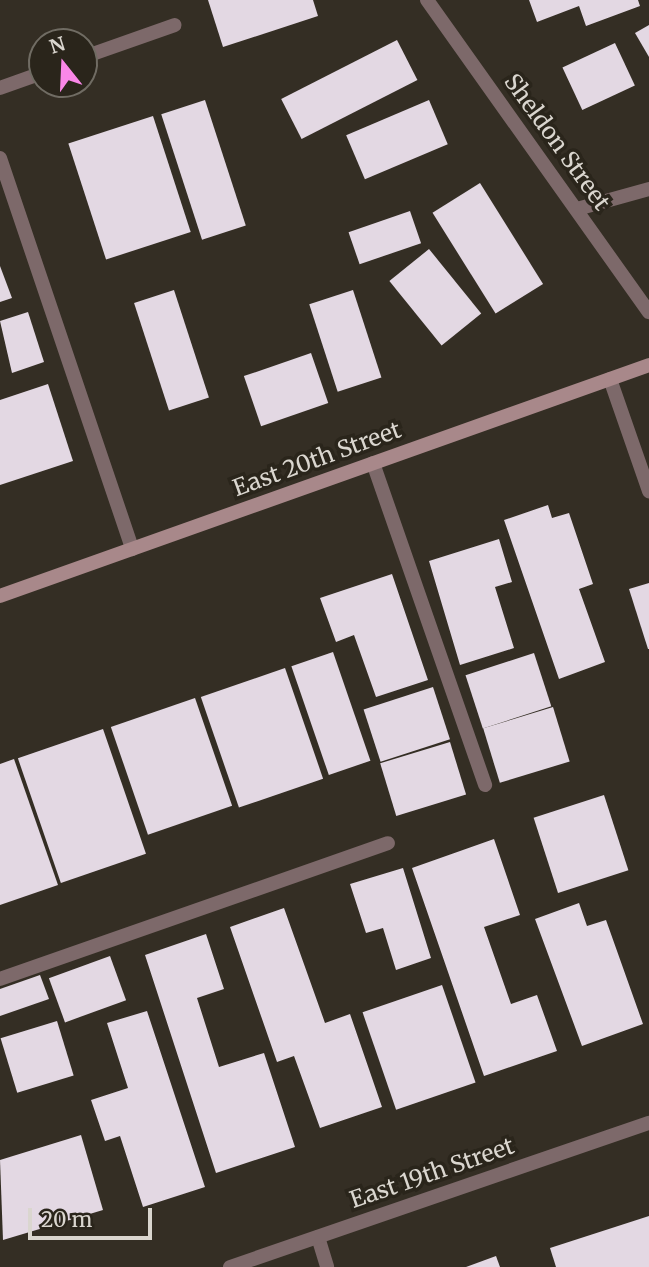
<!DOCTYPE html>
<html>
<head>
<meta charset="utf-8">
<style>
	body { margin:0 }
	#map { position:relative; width:649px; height:1267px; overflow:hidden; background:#342e24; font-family:Merriweather,serif }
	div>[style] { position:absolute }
	.building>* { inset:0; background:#e3d8e3; transform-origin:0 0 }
	.service>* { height:14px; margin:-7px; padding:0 7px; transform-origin:7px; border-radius:7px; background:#7d696a }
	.minor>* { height:14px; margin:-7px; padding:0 7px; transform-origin:7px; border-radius:7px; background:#7d696a }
	.secondary>* { height:14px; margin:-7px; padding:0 7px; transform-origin:7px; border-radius:7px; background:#a8888a }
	span { translate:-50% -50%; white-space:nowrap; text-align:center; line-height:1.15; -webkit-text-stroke:7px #2a251b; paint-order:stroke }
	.street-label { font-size:23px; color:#dad6cf }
	.north { position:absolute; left:28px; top:28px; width:70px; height:70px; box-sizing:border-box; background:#2a251b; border:2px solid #706c63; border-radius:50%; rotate:342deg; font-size:19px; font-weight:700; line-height:28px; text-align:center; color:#dad6cf }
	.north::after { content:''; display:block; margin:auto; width:24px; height:32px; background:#fa87e8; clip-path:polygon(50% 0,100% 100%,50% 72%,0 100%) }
	.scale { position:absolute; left:28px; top:1208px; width:124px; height:32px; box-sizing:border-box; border:4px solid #dad6cf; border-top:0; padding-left:9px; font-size:21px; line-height:24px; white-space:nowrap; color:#dad6cf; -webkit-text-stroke:5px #2a251b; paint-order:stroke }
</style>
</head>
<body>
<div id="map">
	<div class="building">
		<i style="clip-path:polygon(208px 0,313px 0,318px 16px,223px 47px)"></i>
		<i style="clip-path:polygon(529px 0,638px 0,640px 6px,586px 26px,579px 6px,537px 22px)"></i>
		<i style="clip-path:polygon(649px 25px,649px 57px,635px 33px)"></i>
		<i style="left:397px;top:40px;width:45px;height:130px;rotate:63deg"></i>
		<i style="left:615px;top:43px;width:47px;height:58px;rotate:65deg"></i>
		<i style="left:205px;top:100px;width:132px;height:46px;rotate:72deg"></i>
		<i style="left:429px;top:100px;width:48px;height:90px;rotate:67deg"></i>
		<i style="left:153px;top:116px;width:122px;height:89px;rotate:72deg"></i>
		<i style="left:480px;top:183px;width:119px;height:56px;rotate:58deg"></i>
		<i style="left:410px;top:211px;width:34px;height:65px;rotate:71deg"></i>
		<i style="left:429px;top:249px;width:83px;height:51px;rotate:51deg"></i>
		<i style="clip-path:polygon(0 266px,12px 298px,0 302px)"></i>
		<i style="left:174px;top:290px;width:113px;height:42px;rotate:72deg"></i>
		<i style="left:353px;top:290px;width:92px;height:46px;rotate:72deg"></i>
		<i style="clip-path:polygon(28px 312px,44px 362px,12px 373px,0 321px)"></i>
		<i style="left:311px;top:353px;width:53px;height:71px;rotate:71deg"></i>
		<i style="clip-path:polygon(48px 384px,73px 461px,0 485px,0 400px)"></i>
		<i style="clip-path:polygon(548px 505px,552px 518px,569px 513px,593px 584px,579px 589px,605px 662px,559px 679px,504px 520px)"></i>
		<i style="clip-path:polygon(499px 539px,512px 582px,495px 587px,514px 648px,460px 665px,429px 561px)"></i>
		<i style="clip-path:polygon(392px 574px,428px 680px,376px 697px,354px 635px,336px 642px,320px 598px)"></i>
		<i style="clip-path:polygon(649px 583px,649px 649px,648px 649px,629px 589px)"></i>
		<i style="left:333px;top:652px;width:115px;height:44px;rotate:71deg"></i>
		<i style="left:534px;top:653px;width:56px;height:72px;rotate:72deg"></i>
		<i style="left:285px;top:668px;width:117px;height:89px;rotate:71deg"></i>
		<i style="left:433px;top:687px;width:55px;height:73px;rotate:72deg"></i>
		<i style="left:195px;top:698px;width:114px;height:89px;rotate:71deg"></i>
		<i style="left:553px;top:707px;width:57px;height:73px;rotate:73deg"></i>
		<i style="left:103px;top:729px;width:132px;height:90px;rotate:71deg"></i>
		<i style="left:450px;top:742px;width:55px;height:73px;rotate:73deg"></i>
		<i style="clip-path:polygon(14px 759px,58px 885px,0 905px,0 764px)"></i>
		<i style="left:604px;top:795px;width:79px;height:74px;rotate:72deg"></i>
		<i style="clip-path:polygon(494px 839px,520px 915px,484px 927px,511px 1004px,537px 995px,557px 1051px,484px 1076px,412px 868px)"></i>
		<i style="clip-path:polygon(403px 868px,431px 958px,396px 970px,383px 928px,366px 933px,350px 884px)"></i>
		<i style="clip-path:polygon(579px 903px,587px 926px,606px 920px,643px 1024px,582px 1046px,535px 919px)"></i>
		<i style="clip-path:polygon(284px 908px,325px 1023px,350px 1014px,382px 1107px,320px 1128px,294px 1056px,277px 1062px,230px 927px)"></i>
		<i style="clip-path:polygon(206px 934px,224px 989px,197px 998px,219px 1067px,264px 1053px,295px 1147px,216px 1173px,145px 955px)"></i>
		<i style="left:110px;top:956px;width:47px;height:65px;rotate:70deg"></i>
		<i style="clip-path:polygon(40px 975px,49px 999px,0 1016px,0 989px)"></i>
		<i style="left:442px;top:985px;width:103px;height:84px;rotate:71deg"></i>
		<i style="clip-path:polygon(147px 1011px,205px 1187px,143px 1207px,120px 1136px,105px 1141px,91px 1100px,128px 1088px,107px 1023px)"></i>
		<i style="left:57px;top:1021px;width:57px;height:59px;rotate:73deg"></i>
		<i style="clip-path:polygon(81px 1135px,103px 1210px,3px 1240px,0 1160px)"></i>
		<i style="clip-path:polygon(649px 1216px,649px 1267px,556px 1267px,550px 1248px)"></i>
		<i style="clip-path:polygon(496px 1256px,500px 1267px,466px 1267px)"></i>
	</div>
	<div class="service">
		<i style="left:0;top:158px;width:413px;rotate:71.3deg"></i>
		<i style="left:577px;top:209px;width:75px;rotate:-15.5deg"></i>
		<i style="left:610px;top:379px;width:119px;rotate:70.8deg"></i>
		<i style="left:373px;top:463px;width:341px;rotate:70.8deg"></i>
		<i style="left:0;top:979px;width:411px;rotate:-19.3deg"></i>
		<i style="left:318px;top:1237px;width:31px;rotate:73deg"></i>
	</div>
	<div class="minor">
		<i style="left:427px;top:0;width:383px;rotate:54.6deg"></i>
		<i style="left:84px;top:57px;width:96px;rotate:-19.4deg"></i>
		<i style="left:0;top:88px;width:45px;rotate:-19.7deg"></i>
		<i style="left:230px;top:1267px;width:443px;rotate:-19deg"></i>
	</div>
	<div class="secondary">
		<i style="left:0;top:596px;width:689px;rotate:-19.59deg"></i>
	</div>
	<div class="street-label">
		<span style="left:557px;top:142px;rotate:54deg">Sheldon Street</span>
		<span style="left:317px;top:459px;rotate:-20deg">East 20th Street</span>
		<span style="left:432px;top:1173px;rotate:-19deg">East 19th Street</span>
	</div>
	<div class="north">N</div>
	<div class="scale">20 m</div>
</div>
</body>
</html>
